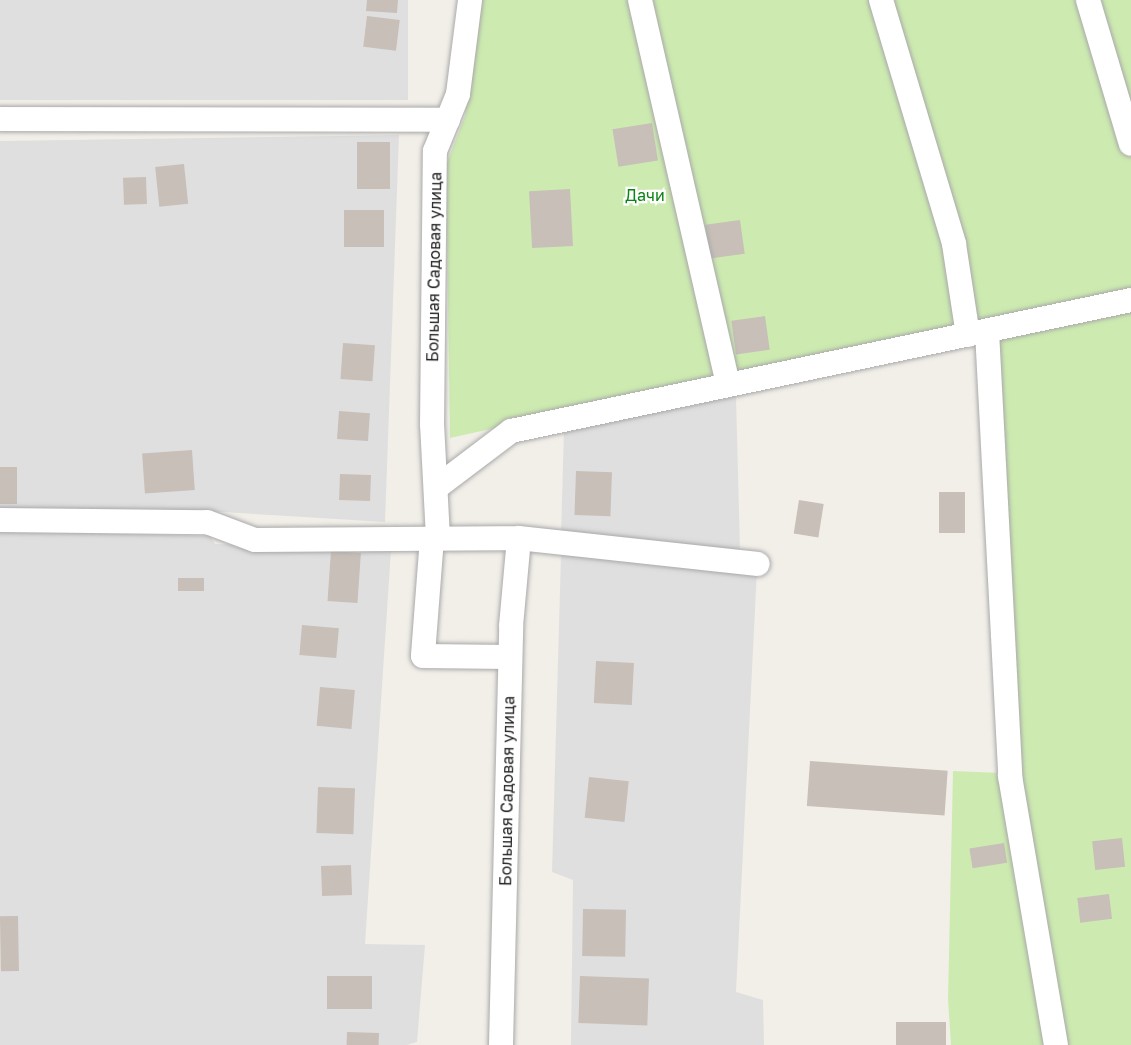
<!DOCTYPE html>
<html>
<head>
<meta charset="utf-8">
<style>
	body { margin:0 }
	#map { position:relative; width:1131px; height:1045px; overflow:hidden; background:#f2efe9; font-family:"Golos Text",sans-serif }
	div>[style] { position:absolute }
	.residential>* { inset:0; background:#e0dfdf; transform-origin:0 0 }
	.grass>* { inset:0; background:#cdebb0 }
	.building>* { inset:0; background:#c7bfb8; transform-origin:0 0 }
	.roads { filter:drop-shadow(0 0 2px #a9a9a9) drop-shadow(0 0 2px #a9a9a9) }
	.minor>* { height:24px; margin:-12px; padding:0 12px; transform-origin:12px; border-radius:12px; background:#fff }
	span { translate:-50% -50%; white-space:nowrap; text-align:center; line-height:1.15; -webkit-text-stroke:4.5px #fff; paint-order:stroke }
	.park-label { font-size:16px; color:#0c8416 }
	.street-label { font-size:16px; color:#222 }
</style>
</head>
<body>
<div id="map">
	<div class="residential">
		<i style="left:0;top:0;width:408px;height:100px"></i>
		<i style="clip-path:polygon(399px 135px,385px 522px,223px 512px,0 509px,0 141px)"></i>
		<i style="clip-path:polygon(736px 396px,740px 551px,561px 535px,564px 431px)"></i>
		<i style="clip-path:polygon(0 531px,210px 536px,215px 544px,391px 550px,365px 944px,425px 945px,417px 1042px,407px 1045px,0 1045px)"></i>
		<i style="clip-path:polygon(561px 555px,757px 569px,736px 992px,763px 1000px,764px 1045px,571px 1045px,573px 880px,552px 872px)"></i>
	</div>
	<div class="grass">
		<i style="clip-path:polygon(480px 0,1131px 0,1131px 1045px,951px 1045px,948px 999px,953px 771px,1001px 773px,993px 319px,450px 438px,446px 165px,465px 116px)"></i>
	</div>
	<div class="building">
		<i style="clip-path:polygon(367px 0,398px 0,397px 13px,366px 11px)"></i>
		<i style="left:367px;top:16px;width:33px;height:31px;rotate:7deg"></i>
		<i style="left:652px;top:123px;width:38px;height:40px;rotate:81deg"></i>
		<i style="left:357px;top:142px;width:33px;height:47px"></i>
		<i style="left:184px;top:164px;width:40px;height:29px;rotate:84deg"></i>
		<i style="left:146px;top:177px;width:27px;height:23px;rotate:88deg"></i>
		<i style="left:570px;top:189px;width:57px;height:41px;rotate:87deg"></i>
		<i style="left:344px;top:210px;width:40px;height:37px"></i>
		<i style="left:740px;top:220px;width:34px;height:35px;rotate:82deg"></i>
		<i style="left:765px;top:316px;width:34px;height:34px;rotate:82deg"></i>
		<i style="left:343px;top:343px;width:32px;height:36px;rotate:4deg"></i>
		<i style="left:339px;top:411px;width:31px;height:28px;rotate:4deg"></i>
		<i style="left:192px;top:450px;width:40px;height:50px;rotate:86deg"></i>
		<i style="left:0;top:467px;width:17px;height:37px"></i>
		<i style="left:576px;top:471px;width:36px;height:44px;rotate:2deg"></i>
		<i style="left:340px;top:474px;width:31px;height:26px;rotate:2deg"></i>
		<i style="left:939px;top:492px;width:26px;height:41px"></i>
		<i style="left:799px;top:500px;width:25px;height:34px;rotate:9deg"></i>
		<i style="left:331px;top:551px;width:30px;height:50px;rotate:4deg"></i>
		<i style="left:178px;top:578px;width:26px;height:13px"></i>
		<i style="left:302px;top:625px;width:37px;height:30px;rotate:5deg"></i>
		<i style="left:596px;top:661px;width:38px;height:42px;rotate:3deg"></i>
		<i style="left:320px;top:687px;width:35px;height:39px;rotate:5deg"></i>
		<i style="left:810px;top:761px;width:138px;height:45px;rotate:4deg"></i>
		<i style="left:589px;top:777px;width:40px;height:41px;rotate:6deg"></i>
		<i style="left:318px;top:787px;width:37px;height:46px;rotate:2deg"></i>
		<i style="left:1122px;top:838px;width:29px;height:30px;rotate:84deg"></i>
		<i style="left:1004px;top:843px;width:20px;height:35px;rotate:81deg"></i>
		<i style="left:351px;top:865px;width:30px;height:30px;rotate:88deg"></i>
		<i style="left:1109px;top:894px;width:25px;height:32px;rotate:83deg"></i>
		<i style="left:583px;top:909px;width:43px;height:47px;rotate:1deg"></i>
		<i style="left:18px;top:916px;width:55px;height:18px;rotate:89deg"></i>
		<i style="left:327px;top:976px;width:45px;height:33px"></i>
		<i style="left:580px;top:976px;width:69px;height:47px;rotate:2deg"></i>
		<i style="left:946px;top:1022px;width:23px;height:50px;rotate:90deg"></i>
		<i style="left:347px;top:1032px;width:32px;height:13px;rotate:2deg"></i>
	</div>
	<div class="roads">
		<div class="minor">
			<i style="left:640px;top:0;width:393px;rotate:77.1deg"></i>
			<i style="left:881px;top:0;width:255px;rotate:73.3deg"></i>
			<i style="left:954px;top:244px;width:92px;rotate:81.3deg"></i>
			<i style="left:1088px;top:0;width:150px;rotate:73.4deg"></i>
			<i style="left:0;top:119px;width:448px;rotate:0.1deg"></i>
			<i style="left:987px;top:331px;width:446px;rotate:87deg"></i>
			<i style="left:1010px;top:776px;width:273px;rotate:80.3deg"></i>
			<i style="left:437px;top:487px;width:93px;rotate:-37.1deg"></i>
			<i style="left:511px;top:431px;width:634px;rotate:-11.93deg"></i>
			<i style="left:0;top:520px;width:207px;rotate:0.6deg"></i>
			<i style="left:207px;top:522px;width:51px;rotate:20.6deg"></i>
			<i style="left:255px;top:540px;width:264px;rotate:-0.4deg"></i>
			<i style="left:519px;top:538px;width:240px;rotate:6.2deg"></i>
			<i style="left:432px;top:538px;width:118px;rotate:94.4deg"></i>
			<i style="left:423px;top:656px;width:87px;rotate:0.7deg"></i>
			<i style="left:438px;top:538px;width:113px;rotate:-93deg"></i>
			<i style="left:432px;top:425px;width:274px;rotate:-89.4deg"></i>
			<i style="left:435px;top:151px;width:61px;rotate:-68deg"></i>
			<i style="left:458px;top:94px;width:95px;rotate:-82.7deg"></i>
			<i style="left:501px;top:1045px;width:419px;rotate:-88.6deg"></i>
			<i style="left:511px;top:626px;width:88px;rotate:-84.8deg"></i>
		</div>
	</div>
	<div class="park-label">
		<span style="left:645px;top:195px">Дачи</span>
	</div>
	<div class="street-label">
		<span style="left:434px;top:267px;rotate:-89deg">Большая Садовая улица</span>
		<span style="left:507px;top:791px;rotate:-89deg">Большая Садовая улица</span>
	</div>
</div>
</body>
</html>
